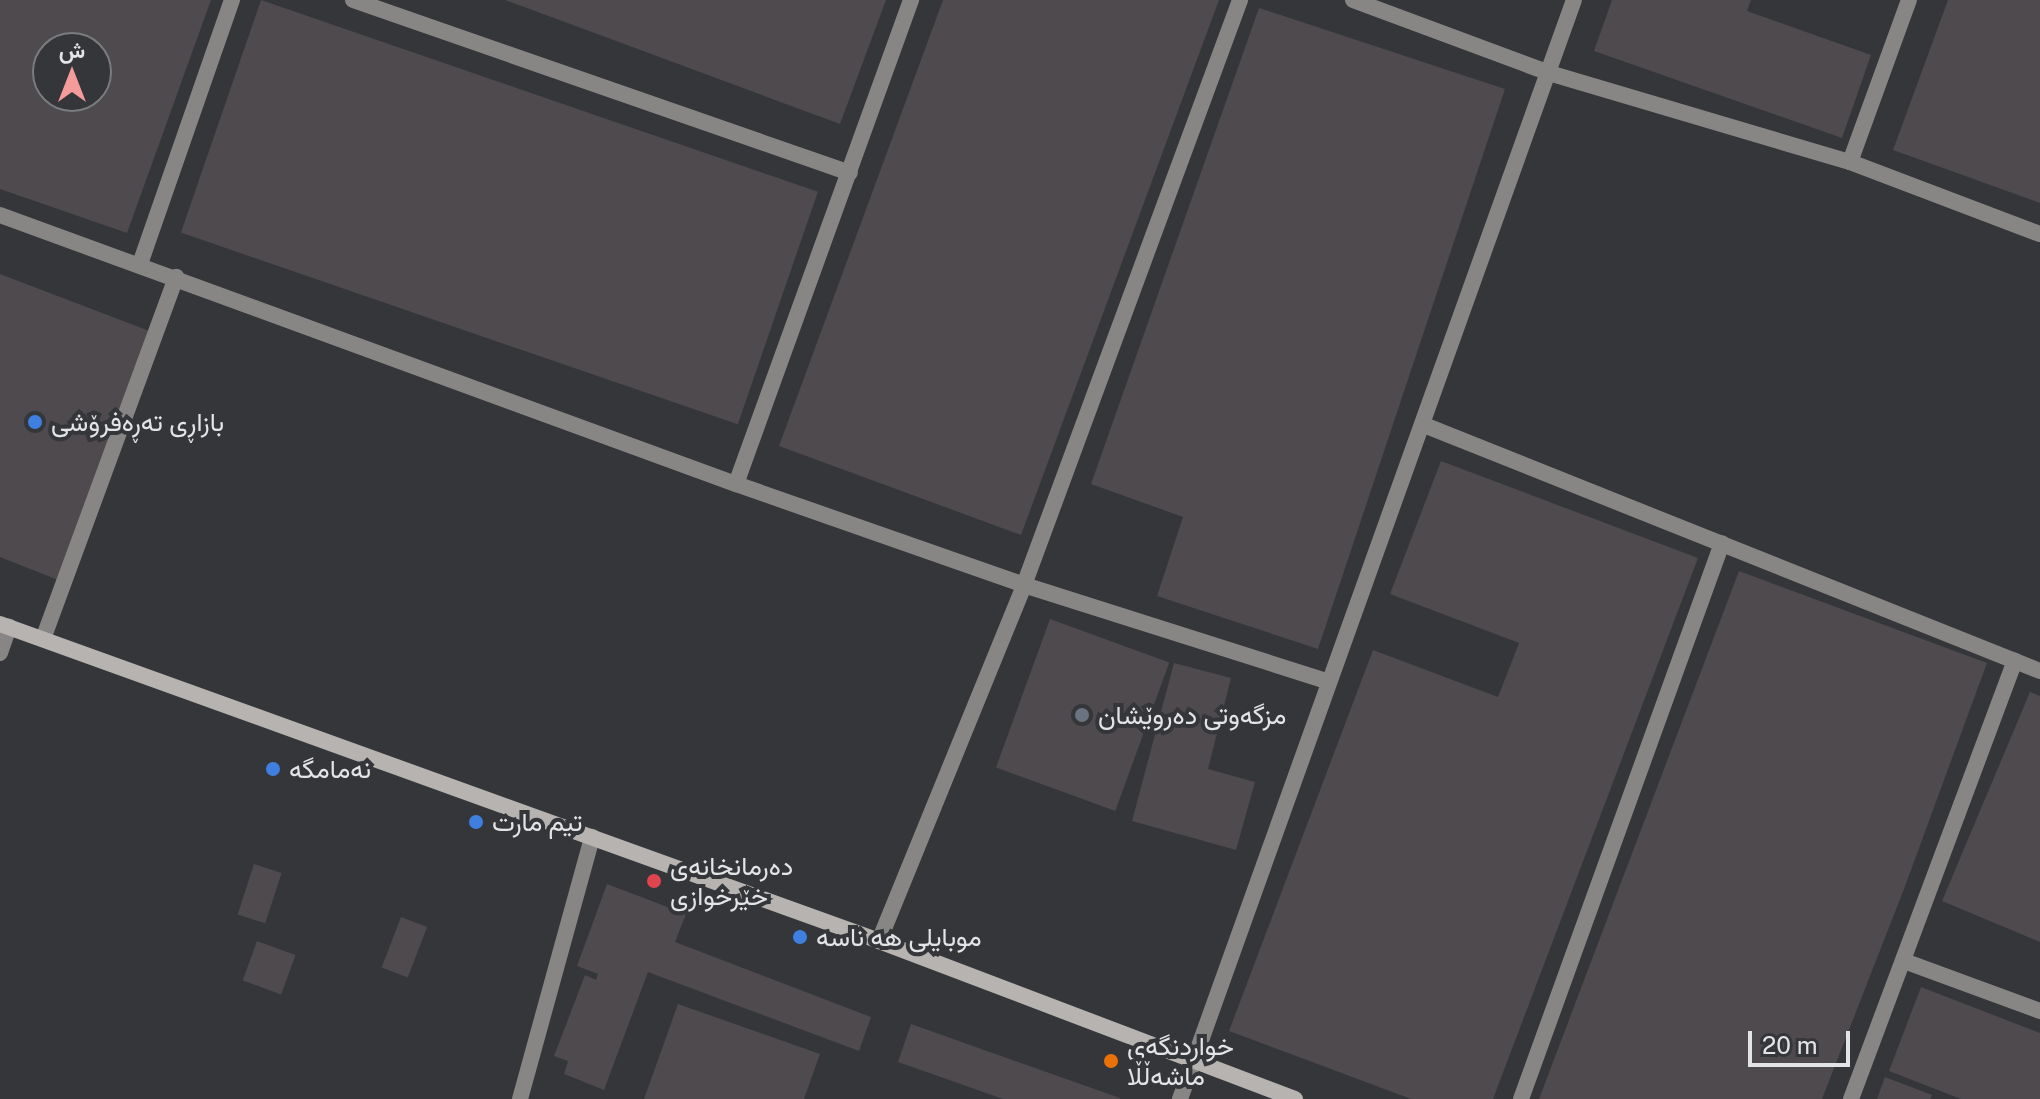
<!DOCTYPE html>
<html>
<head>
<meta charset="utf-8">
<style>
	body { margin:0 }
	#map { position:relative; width:2040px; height:1099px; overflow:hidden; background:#343639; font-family:"Public Sans",Vazirmatn,sans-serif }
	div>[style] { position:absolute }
	.building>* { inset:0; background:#4e4a4d; transform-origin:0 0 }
	.lane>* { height:16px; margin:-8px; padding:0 8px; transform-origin:8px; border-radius:8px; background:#888685 }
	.street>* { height:16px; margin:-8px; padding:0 8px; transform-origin:8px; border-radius:8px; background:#888685 }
	.secondary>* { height:16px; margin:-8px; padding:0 8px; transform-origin:8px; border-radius:8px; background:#b6b3b1 }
	.dots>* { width:22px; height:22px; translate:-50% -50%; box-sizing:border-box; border:4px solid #343639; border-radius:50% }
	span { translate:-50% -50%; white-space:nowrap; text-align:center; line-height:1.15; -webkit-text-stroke:8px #343639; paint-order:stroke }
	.poi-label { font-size:26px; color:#e3e4e6 }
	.left { translate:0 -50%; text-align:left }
	.north { position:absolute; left:32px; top:32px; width:80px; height:80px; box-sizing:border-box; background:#343639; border:2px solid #7a7c7e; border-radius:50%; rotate:0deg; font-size:22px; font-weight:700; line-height:32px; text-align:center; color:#e3e4e6 }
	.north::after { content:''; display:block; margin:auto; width:28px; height:36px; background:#f59b9c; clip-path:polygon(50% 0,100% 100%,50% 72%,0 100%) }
	.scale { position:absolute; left:1748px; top:1031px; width:102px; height:36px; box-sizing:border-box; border:4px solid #e3e4e6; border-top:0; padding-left:10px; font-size:24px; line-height:28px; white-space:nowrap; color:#e3e4e6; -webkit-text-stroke:6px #343639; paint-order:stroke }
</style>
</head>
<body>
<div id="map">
	<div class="building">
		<i style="clip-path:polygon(evenodd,0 0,211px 0,127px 233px,0 189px,0 0,48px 48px,96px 48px,96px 96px,48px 96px,48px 48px)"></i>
		<i style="left:261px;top:0;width:589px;height:246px;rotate:19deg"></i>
		<i style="clip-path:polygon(505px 0,886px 0,840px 124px)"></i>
		<i style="clip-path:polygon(943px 0,1219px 0,1021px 535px,779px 446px)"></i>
		<i style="clip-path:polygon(1612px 0,1751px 0,1747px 11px,1871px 55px,1842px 138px,1594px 51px)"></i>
		<i style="clip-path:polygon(1948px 0,2040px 0,2040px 203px,1893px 150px)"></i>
		<i style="clip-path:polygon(1259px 8px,1505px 89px,1318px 649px,1157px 596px,1183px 517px,1091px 484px)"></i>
		<i style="clip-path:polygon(0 274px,152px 332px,58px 580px,0 557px)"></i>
		<i style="clip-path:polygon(1441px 461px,1698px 558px,1493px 1099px,1411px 1099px,1229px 1031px,1373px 650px,1498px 697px,1519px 643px,1390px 594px)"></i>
		<i style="clip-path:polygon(1739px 571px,1987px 663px,1904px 889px,1822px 1099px,1539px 1099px)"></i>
		<i style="left:1050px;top:619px;width:127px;height:158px;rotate:20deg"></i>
		<i style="clip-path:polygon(1174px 663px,1231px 678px,1208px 769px,1255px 782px,1236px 850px,1132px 821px)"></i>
		<i style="clip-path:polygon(2030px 692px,2040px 696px,2040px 942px,1942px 901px)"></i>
		<i style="left:254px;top:864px;width:29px;height:53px;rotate:18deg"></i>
		<i style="clip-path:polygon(607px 884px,686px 914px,675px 942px,871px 1017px,859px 1051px,648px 972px,604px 1090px,564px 1074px,568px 1061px,554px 1056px,585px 975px,596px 980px,598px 974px,577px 966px)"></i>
		<i style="left:401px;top:917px;width:28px;height:54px;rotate:21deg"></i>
		<i style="left:257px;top:941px;width:41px;height:42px;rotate:20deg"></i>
		<i style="clip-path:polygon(1921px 987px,2040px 1033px,2040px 1099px,1961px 1099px,1889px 1071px)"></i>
		<i style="clip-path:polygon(678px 1004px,820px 1054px,804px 1099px,644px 1099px)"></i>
		<i style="clip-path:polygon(911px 1024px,1120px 1098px,1120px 1099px,1003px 1099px,898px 1062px)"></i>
		<i style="clip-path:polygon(1885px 1077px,1932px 1095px,1930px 1099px,1877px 1099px)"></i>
	</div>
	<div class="lane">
		<i style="left:520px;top:1099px;width:272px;rotate:-74.6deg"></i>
	</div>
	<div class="street">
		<i style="left:353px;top:0;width:526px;rotate:19.19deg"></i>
		<i style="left:1353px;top:0;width:209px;rotate:20.4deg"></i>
		<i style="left:1549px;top:73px;width:314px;rotate:16.5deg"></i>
		<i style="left:1850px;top:162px;width:203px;rotate:20.8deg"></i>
		<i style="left:1850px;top:162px;width:172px;rotate:-70deg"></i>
		<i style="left:0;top:215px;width:784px;rotate:20.08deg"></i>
		<i style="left:736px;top:484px;width:305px;rotate:19.3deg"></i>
		<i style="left:1024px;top:585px;width:320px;rotate:17.6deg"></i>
		<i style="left:140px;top:264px;width:280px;rotate:-70.8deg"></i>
		<i style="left:1424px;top:425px;width:663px;rotate:21.77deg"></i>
		<i style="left:736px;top:484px;width:515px;rotate:-70.12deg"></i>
		<i style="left:43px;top:639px;width:386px;rotate:-69.8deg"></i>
		<i style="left:0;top:653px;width:28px;rotate:-71deg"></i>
		<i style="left:879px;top:941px;width:384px;rotate:-67.8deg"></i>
		<i style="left:1024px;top:585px;width:624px;rotate:-69.73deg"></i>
		<i style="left:1904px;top:961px;width:145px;rotate:20.2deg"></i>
		<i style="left:1180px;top:1099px;width:1167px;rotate:-70.28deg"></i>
		<i style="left:1521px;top:1099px;width:591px;rotate:-70.12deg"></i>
		<i style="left:1851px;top:1099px;width:468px;rotate:-69.5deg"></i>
	</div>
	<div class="secondary">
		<i style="left:0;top:624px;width:934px;rotate:19.83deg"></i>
		<i style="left:879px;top:941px;width:445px;rotate:20.8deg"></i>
	</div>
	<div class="dots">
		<i style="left:35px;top:422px;background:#3f7fe0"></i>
		<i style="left:1082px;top:715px;background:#6b7280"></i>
		<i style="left:273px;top:769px;background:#3f7fe0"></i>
		<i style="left:476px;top:822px;background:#3f7fe0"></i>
		<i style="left:654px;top:881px;background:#e0444e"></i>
		<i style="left:800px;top:937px;background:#3f7fe0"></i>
		<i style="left:1111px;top:1061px;background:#e8710a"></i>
	</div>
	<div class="poi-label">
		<span class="left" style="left:51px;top:422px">بازاڕی تەڕەفرۆشی</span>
		<span class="left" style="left:1098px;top:715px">مزگەوتی دەروێشان</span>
		<span class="left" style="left:289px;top:769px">نەمامگە</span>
		<span class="left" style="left:492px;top:822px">تیم مارت</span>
		<span class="left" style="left:670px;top:881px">دەرمانخانەی<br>خێرخوازی</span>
		<span class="left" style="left:816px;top:937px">موبایلی هه ناسه</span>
		<span class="left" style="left:1127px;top:1061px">خواردنگەی<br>ماشەڵڵا</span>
	</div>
	<div class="north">ش</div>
	<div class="scale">20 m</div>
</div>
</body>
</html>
